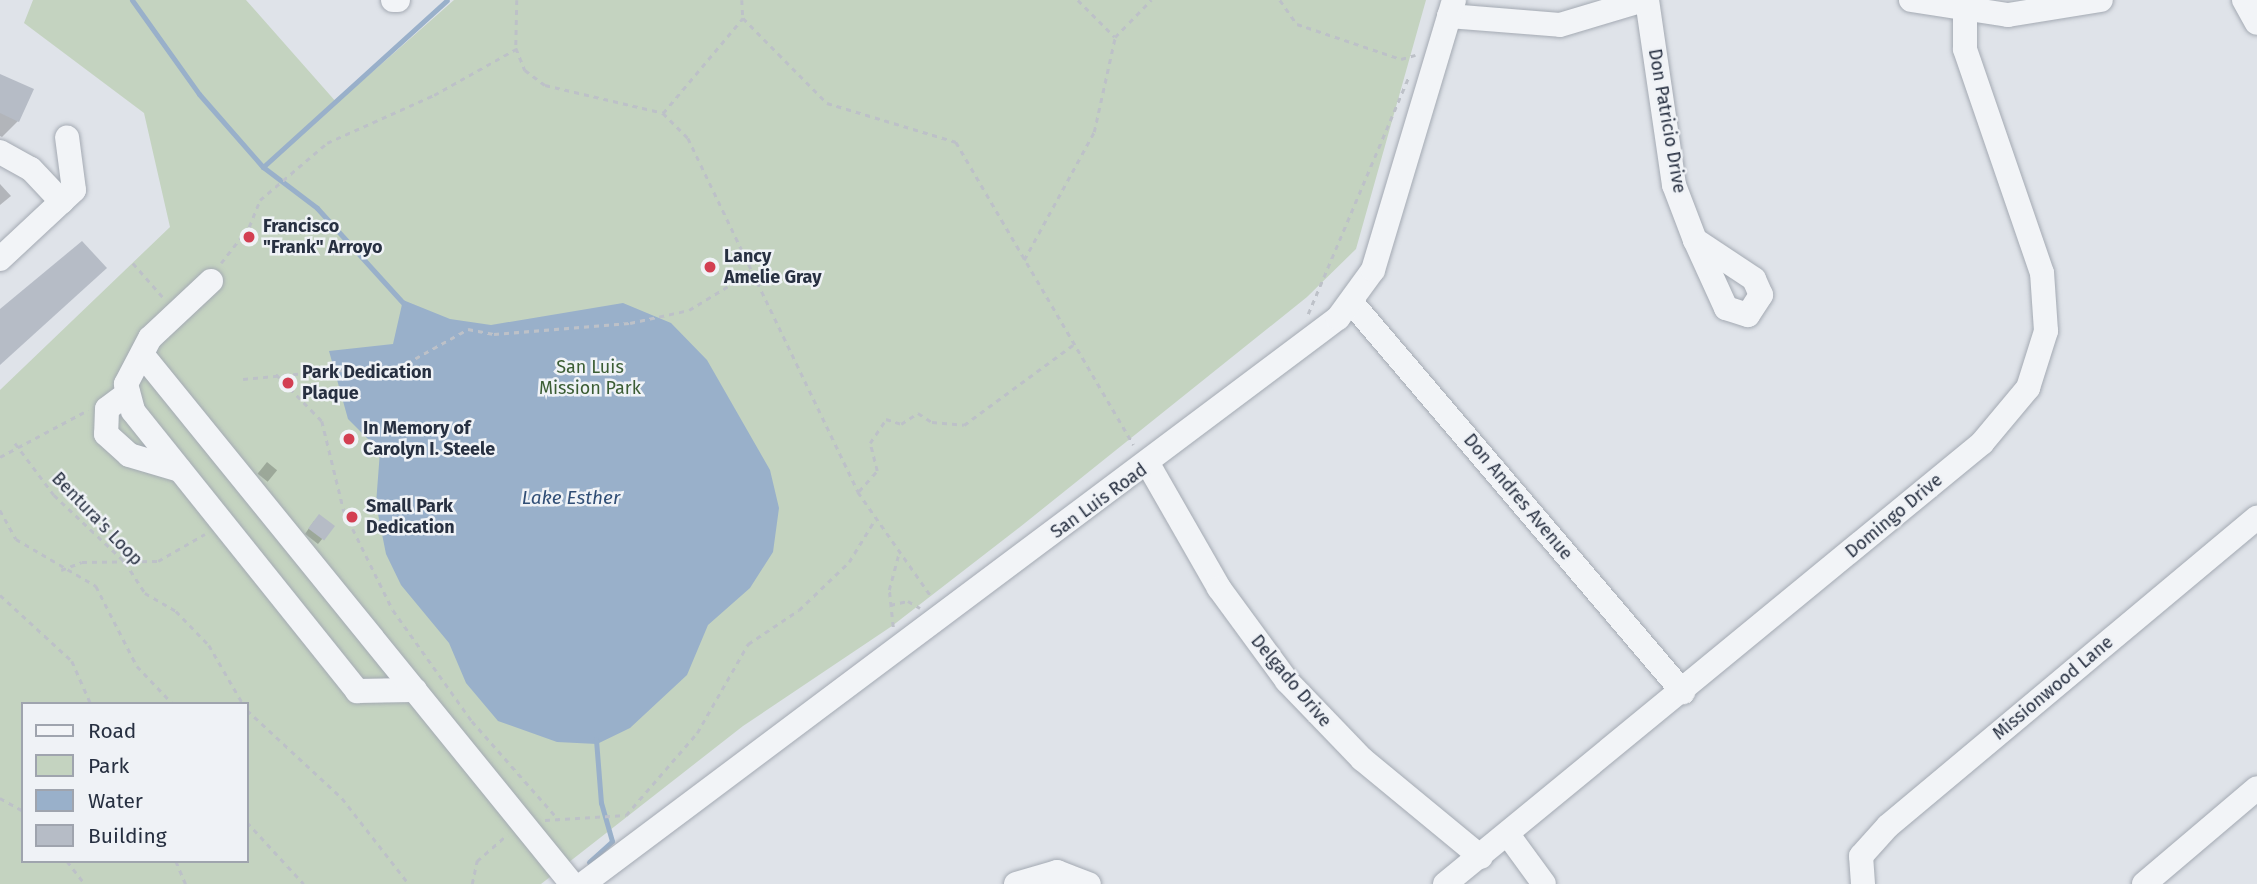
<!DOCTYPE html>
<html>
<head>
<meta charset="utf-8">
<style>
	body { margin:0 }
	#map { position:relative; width:2257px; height:884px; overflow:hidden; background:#dfe3e9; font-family:"Fira Sans",sans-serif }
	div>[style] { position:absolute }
	.green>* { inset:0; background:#c4d3c0 }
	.water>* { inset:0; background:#99b0ca }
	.shadow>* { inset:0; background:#0003; transform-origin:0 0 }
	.stream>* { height:5px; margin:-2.5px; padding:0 2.5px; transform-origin:2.5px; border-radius:2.5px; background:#99b0ca }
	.building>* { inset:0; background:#b6bcc6; transform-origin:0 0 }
	.path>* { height:2.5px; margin-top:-1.25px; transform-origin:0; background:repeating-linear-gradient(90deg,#bdc1c8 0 5px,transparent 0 10px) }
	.roads { filter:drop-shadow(0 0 2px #a4aab3) drop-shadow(0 0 2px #a4aab3) }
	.minor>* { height:24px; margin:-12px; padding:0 12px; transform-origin:12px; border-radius:12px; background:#f2f4f7 }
	.dots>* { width:19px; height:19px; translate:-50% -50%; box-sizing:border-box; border:4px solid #eff2f6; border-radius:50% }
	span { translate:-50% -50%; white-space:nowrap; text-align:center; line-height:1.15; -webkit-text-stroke:5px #eff2f6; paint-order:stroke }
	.street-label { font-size:18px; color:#273041 }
	.poi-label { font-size:18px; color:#273041; font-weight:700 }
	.left { translate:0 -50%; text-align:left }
	.park-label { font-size:18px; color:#3b5d34 }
	.water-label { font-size:19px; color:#304e76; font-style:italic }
	.legend { position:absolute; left:21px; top:702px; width:228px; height:161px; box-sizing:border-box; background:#eff2f6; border:2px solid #9fa4ae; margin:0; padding:9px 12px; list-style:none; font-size:21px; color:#273041 }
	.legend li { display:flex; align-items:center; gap:14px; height:35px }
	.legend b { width:35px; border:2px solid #9fa4ae }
</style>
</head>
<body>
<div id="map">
	<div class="green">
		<i style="clip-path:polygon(evenodd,33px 0,246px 0,337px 103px,454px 0,1426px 0,1356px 249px,1307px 297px,1020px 527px,892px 626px,743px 726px,541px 884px,0 884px,0 390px,170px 227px,144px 113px,24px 23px,33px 0,23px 704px,247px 704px,247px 861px,23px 861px,23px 704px)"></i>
	</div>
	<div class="water">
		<i style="clip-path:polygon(403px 300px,450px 319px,491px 325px,623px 303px,671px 323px,707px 360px,770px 470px,779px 508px,773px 552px,750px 588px,708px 625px,687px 675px,630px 728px,597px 744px,557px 742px,498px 721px,466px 683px,449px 643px,401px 585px,386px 554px,376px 504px,380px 451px,348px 419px,329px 351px,393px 344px)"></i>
	</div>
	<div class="shadow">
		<i style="clip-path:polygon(0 76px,18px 121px,2px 137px,0 136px)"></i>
		<i style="clip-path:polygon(0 184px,11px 196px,0 205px)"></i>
		<i style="left:267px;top:462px;width:13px;height:15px;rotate:39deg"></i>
		<i style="clip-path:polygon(314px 521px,333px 526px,318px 544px,305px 534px)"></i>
	</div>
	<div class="stream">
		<i style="left:132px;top:0;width:115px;rotate:54.5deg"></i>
		<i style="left:199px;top:94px;width:97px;rotate:48.8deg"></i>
		<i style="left:263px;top:167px;width:68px;rotate:37.2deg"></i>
		<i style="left:317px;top:208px;width:131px;rotate:47.8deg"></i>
		<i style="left:263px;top:167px;width:248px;rotate:-42.2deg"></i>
		<i style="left:589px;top:862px;width:31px;rotate:-42deg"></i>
		<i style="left:612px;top:841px;width:40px;rotate:-106deg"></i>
		<i style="left:601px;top:803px;width:64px;rotate:-94.5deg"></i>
	</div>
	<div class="building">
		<i style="clip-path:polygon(0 74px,34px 89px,19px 122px,0 113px)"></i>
		<i style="clip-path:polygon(82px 241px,107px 268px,0 365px,0 309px)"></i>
		<i style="left:319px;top:514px;width:20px;height:18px;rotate:37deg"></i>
	</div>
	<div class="path">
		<i style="left:517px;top:0;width:48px;rotate:91.2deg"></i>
		<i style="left:516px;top:48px;width:24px;rotate:68deg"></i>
		<i style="left:525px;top:70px;width:25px;rotate:37deg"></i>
		<i style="left:545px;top:85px;width:121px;rotate:13.3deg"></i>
		<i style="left:663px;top:113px;width:35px;rotate:45deg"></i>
		<i style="left:688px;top:138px;width:393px;rotate:64.3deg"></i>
		<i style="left:858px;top:492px;width:127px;rotate:54.9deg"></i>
		<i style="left:742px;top:0;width:18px;rotate:87deg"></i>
		<i style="left:743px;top:18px;width:120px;rotate:45.3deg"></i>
		<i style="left:827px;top:103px;width:135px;rotate:16.8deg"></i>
		<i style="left:956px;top:142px;width:351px;rotate:59.6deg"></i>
		<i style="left:1078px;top:0;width:52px;rotate:45deg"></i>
		<i style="left:1280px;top:0;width:29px;rotate:55deg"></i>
		<i style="left:1297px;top:24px;width:110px;rotate:18.6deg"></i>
		<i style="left:1401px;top:59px;width:15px;rotate:-16deg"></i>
		<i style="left:663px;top:113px;width:124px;rotate:-49.9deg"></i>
		<i style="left:1024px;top:260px;width:146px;rotate:-61.3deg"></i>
		<i style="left:1094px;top:132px;width:97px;rotate:-77.5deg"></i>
		<i style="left:1115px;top:37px;width:52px;rotate:-45.8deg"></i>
		<i style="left:133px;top:263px;width:45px;rotate:48.6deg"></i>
		<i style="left:221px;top:263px;width:46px;rotate:-52.1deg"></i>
		<i style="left:249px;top:227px;width:29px;rotate:-68deg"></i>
		<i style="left:260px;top:200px;width:88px;rotate:-40.4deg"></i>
		<i style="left:327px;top:143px;width:117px;rotate:-24.2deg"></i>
		<i style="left:434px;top:95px;width:94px;rotate:-29.3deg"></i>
		<i style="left:1308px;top:314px;width:256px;rotate:-67deg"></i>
		<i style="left:276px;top:374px;width:66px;rotate:45.6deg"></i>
		<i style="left:322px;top:421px;width:93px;rotate:76.3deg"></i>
		<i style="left:344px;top:511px;width:110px;rotate:63.7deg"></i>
		<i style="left:393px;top:610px;width:136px;rotate:54.6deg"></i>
		<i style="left:472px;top:721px;width:132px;rotate:48.7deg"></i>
		<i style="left:243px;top:379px;width:94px;rotate:-5.5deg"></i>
		<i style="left:337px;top:370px;width:52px;rotate:3.3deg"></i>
		<i style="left:389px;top:373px;width:90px;rotate:-29.1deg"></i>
		<i style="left:468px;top:329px;width:26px;rotate:11deg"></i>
		<i style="left:494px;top:334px;width:136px;rotate:-4.6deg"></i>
		<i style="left:630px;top:323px;width:60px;rotate:-12.4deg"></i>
		<i style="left:689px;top:310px;width:75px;rotate:-31.4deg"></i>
		<i style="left:15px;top:443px;width:65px;rotate:53.1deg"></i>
		<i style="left:54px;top:495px;width:98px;rotate:43.3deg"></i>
		<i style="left:125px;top:562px;width:37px;rotate:57deg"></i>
		<i style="left:145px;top:593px;width:36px;rotate:30deg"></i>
		<i style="left:176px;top:611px;width:47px;rotate:45.9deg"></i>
		<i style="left:209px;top:645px;width:68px;rotate:60deg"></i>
		<i style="left:0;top:457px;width:100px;rotate:-28.1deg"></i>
		<i style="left:859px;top:491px;width:27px;rotate:-48deg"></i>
		<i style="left:877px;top:471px;width:29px;rotate:-104deg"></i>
		<i style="left:870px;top:443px;width:29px;rotate:-56deg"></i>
		<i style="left:886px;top:419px;width:16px;rotate:18deg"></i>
		<i style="left:901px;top:424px;width:20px;rotate:-33deg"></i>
		<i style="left:918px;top:413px;width:17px;rotate:33deg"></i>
		<i style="left:932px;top:422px;width:32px;rotate:5deg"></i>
		<i style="left:964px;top:425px;width:135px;rotate:-36.3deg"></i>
		<i style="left:0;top:510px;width:33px;rotate:61deg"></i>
		<i style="left:16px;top:539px;width:93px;rotate:30.4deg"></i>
		<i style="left:96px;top:586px;width:90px;rotate:62.9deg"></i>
		<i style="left:137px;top:666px;width:52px;rotate:46.5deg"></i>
		<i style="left:61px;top:570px;width:22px;rotate:-21deg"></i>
		<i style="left:82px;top:562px;width:76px;rotate:-0.8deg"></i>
		<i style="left:158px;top:561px;width:54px;rotate:-29.9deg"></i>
		<i style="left:0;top:595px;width:98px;rotate:42.5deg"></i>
		<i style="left:72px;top:661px;width:47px;rotate:66.2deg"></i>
		<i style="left:890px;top:605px;width:18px;rotate:-13deg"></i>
		<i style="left:908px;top:601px;width:14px;rotate:30deg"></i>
		<i style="left:893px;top:627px;width:37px;rotate:-96deg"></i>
		<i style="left:889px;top:590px;width:39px;rotate:-75deg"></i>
		<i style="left:247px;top:710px;width:129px;rotate:42.8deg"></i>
		<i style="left:342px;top:798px;width:109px;rotate:52.1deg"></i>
		<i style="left:0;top:798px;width:26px;rotate:29deg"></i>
		<i style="left:545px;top:820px;width:81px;rotate:-3.5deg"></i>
		<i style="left:626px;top:815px;width:108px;rotate:-49.1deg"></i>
		<i style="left:697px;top:733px;width:103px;rotate:-60.2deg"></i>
		<i style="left:748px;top:644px;width:61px;rotate:-33.7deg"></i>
		<i style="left:799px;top:610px;width:69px;rotate:-43.8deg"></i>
		<i style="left:849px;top:562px;width:48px;rotate:-58.6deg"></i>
		<i style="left:247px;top:822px;width:84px;rotate:47.4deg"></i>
		<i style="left:67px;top:861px;width:29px;rotate:52deg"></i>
		<i style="left:176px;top:861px;width:25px;rotate:67deg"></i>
		<i style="left:472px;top:884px;width:24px;rotate:-78deg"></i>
		<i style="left:477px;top:861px;width:40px;rotate:-41deg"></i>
	</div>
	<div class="roads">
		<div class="minor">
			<i style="left:393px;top:0;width:5px"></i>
			<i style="left:1647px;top:0;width:187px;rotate:81.7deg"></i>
			<i style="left:1674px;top:185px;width:59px;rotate:69.1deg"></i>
			<i style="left:1695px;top:240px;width:75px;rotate:65.5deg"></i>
			<i style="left:1726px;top:308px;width:23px;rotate:18deg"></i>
			<i style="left:1748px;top:315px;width:24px;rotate:-57deg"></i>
			<i style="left:1761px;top:295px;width:17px;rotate:-114deg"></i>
			<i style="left:1754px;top:279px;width:71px;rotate:-146.5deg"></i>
			<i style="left:1911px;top:0;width:98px;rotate:8.8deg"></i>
			<i style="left:2008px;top:15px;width:94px;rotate:-9.2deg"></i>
			<i style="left:2244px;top:0;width:26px;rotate:61deg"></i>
			<i style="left:1449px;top:16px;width:111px;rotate:4.6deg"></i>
			<i style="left:1560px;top:25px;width:88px;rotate:-16.6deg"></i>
			<i style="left:0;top:152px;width:35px;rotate:29deg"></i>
			<i style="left:31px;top:169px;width:45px;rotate:46.8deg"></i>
			<i style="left:0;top:259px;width:101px;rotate:-43deg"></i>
			<i style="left:74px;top:190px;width:53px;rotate:-97.5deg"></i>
			<i style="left:211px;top:281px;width:83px;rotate:136.9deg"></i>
			<i style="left:150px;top:338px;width:52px;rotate:117.6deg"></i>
			<i style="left:126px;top:384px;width:28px;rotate:75deg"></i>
			<i style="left:133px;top:411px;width:359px;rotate:51.3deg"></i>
			<i style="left:357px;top:691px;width:58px;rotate:-1deg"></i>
			<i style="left:1352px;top:303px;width:511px;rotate:49.61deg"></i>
			<i style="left:145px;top:358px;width:677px;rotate:50.93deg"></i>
			<i style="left:128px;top:393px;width:26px;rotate:143deg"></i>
			<i style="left:107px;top:409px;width:25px;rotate:92deg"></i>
			<i style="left:106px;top:434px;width:31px;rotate:42deg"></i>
			<i style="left:129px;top:455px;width:53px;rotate:16.4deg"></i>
			<i style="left:1148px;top:464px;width:143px;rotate:60.2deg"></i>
			<i style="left:1219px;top:588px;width:115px;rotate:53.8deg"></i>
			<i style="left:1287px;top:681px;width:108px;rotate:46.1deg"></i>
			<i style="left:1362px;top:759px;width:154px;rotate:39.5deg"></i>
			<i style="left:1509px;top:836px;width:59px;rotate:53.9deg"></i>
			<i style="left:583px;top:884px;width:944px;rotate:-36.86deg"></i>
			<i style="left:1338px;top:318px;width:59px;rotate:-53.9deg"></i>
			<i style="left:1373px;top:270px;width:282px;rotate:-73.3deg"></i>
			<i style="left:1016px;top:884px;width:43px;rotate:-16.3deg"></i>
			<i style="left:1057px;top:872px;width:34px;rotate:21deg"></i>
			<i style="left:1445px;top:884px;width:695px;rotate:-39.39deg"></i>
			<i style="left:1982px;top:443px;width:72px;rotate:-50.1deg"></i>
			<i style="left:2028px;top:388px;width:60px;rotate:-72.5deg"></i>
			<i style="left:2046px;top:331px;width:58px;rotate:-93.9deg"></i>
			<i style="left:2042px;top:273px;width:237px;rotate:-109deg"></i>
			<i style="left:1965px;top:49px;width:38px;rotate:-90deg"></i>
			<i style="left:1863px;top:884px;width:28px;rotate:-94deg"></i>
			<i style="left:1861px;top:856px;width:40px;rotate:-48deg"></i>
			<i style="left:1888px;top:826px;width:481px;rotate:-39.9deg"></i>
			<i style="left:2144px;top:884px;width:148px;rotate:-40.3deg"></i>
		</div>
	</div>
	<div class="dots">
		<i style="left:249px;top:237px;background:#d33f52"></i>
		<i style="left:710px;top:267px;background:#d33f52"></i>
		<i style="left:288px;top:383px;background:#d33f52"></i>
		<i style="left:349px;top:439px;background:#d33f52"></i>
		<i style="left:352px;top:517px;background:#d33f52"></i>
	</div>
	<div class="street-label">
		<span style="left:1667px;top:121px;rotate:80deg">Don Patricio Drive</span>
		<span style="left:1518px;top:497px;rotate:50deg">Don Andres Avenue</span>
		<span style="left:1099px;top:501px;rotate:-36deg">San Luis Road</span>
		<span style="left:1894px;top:516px;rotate:-40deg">Domingo Drive</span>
		<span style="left:97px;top:519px;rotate:46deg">Bentura's Loop</span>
		<span style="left:1291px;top:681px;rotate:50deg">Delgado Drive</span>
		<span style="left:2053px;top:688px;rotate:-40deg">Missionwood Lane</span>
	</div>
	<div class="poi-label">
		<span class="left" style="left:263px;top:237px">Francisco<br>"Frank" Arroyo</span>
		<span class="left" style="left:724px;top:267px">Lancy<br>Amelie Gray</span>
		<span class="left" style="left:302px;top:383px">Park Dedication<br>Plaque</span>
		<span class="left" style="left:363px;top:439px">In Memory of<br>Carolyn I. Steele</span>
		<span class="left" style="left:366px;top:517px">Small Park<br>Dedication</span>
	</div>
	<div class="park-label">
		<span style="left:590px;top:378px">San Luis<br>Mission Park</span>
	</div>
	<div class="water-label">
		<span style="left:571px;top:498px">Lake Esther</span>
	</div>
	<ul class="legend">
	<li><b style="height:9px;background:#f2f4f7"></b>Road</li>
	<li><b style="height:19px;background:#c4d3c0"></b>Park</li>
	<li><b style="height:19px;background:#99b0ca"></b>Water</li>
	<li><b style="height:19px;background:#b6bcc6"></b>Building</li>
	</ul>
</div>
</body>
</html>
